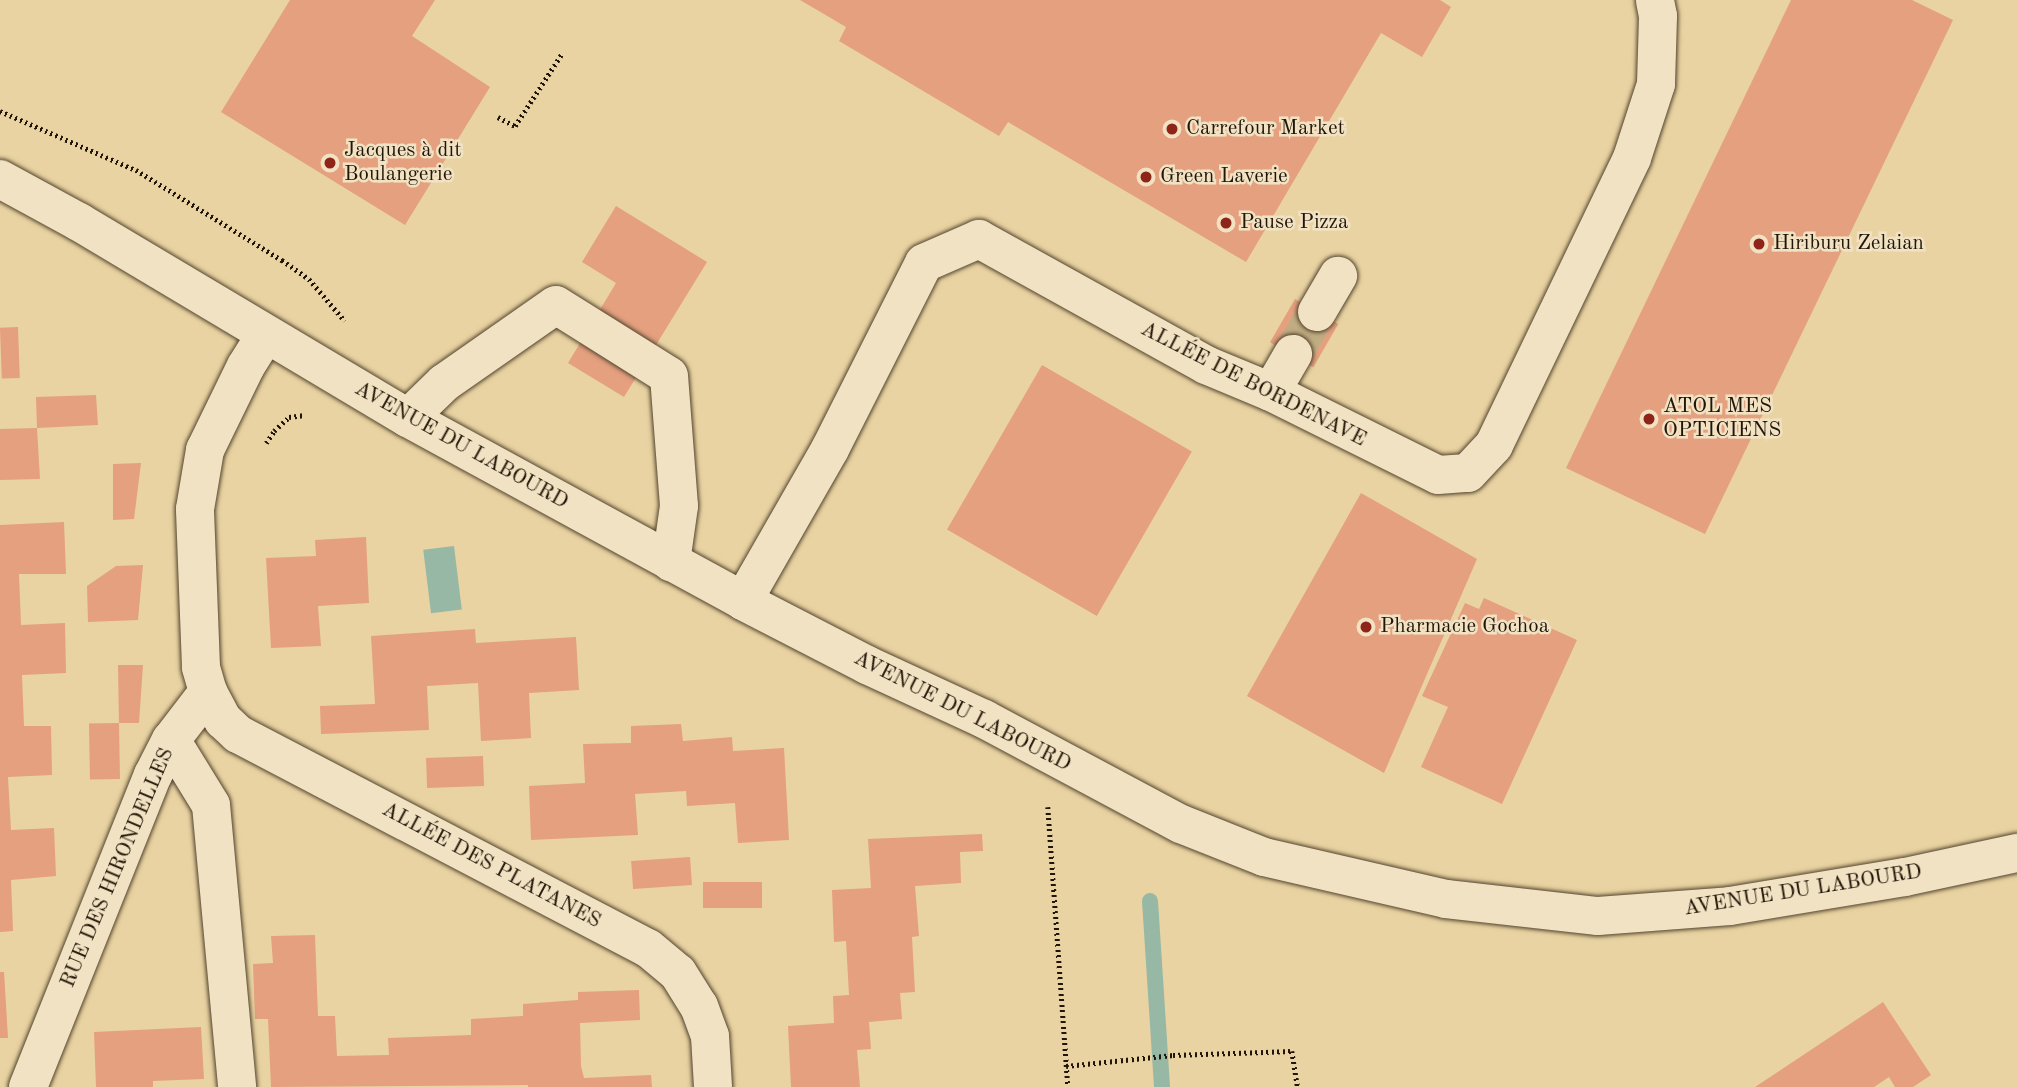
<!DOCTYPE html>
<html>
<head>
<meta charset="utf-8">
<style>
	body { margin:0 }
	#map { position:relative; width:2017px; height:1087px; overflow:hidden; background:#e9d3a2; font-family:"Old Standard TT",serif }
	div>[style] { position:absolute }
	.water>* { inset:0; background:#97b8a4; transform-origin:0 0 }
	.stream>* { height:16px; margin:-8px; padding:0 8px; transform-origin:8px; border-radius:8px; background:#97b8a4 }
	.building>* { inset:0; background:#e4a07f; transform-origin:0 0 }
	.minor-tunnel>* { height:38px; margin-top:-19px; transform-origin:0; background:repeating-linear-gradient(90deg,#c1ad83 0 38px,transparent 0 57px) }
	.path>* { height:4.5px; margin-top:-2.25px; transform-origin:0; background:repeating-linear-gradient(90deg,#211508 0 2px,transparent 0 5.5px) }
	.roads { filter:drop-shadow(0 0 2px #53442e) drop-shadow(0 0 2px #53442e) }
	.minor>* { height:38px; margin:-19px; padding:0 19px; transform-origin:19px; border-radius:19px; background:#f1e2c3 }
	.dots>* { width:19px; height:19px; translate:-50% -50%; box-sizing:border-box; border:4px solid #f1e2c3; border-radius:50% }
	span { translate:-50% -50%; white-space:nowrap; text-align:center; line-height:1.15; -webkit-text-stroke:5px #f1e2c3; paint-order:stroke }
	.poi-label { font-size:21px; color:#211508 }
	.left { translate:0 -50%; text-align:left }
	.street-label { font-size:21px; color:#211508 }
</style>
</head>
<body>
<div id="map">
	<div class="water">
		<i style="left:454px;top:546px;width:64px;height:31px;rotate:83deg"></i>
	</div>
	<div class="stream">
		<i style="left:1150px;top:901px;width:186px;rotate:86.3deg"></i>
	</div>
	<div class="building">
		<i style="clip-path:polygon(290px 0,435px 0,412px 36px,490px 87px,405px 225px,221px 112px)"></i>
		<i style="clip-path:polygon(800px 0,1440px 0,1451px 7px,1422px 57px,1381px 33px,1246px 262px,1008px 122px,999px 136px,839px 41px,846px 27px)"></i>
		<i style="clip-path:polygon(1791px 0,1912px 0,1953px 20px,1705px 534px,1566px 468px)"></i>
		<i style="clip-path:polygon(616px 206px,707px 262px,624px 397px,568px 363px,616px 283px,582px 262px)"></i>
		<i style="left:1295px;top:299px;width:50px;height:50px;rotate:30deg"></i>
		<i style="left:18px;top:327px;width:51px;height:18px;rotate:88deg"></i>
		<i style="left:1042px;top:365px;width:173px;height:190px;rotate:30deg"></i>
		<i style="clip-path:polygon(96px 395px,98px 425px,37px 428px,40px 479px,0 480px,0 429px,37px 428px,36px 397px)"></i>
		<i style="clip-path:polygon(141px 463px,134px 519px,113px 520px,113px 464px)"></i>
		<i style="clip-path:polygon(1361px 493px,1477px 559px,1384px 773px,1247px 696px)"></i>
		<i style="clip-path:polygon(64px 522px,66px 574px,19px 574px,21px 625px,65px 623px,66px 673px,22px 675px,24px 726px,51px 726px,52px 775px,8px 777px,11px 830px,54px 828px,56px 876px,11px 880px,13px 931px,0 932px,0 525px)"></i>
		<i style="clip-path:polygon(366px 537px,369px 603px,318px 606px,321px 646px,271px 648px,266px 558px,316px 556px,315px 540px)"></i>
		<i style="clip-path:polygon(143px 565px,138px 620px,88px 622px,87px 586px,116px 566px)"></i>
		<i style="clip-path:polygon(1484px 598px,1577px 640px,1502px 804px,1421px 767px,1448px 707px,1422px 696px,1465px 603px,1479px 609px)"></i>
		<i style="clip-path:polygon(475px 629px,476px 643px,576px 637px,579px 690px,529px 693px,531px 738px,481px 741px,478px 683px,427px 686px,429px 730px,321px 734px,320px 706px,375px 704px,371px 636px)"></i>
		<i style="clip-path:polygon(118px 665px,143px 665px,139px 723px,119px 723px)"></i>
		<i style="left:119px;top:723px;width:56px;height:30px;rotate:89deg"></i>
		<i style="clip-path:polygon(681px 724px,683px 741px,732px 737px,733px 751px,784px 748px,789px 840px,738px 843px,735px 803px,687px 806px,686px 791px,635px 794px,638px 835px,531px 840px,529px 786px,585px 783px,583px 744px,631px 743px,631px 726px)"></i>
		<i style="left:483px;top:756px;width:30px;height:57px;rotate:88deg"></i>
		<i style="clip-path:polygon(982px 834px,983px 851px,960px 852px,961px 883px,915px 886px,919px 936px,912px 937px,915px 992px,900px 993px,902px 1019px,869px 1022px,871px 1049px,857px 1050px,860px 1087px,791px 1087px,788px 1026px,834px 1023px,833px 996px,849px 995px,846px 941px,834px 942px,832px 890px,871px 888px,868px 839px)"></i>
		<i style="left:690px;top:857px;width:28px;height:59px;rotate:86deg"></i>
		<i style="left:762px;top:882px;width:26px;height:59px;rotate:90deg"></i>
		<i style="clip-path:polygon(315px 935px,318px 1016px,335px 1016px,337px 1056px,389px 1055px,388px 1038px,471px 1035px,471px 1019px,523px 1016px,523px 1004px,578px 1000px,578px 992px,639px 990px,640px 1020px,580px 1023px,581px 1066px,584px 1078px,651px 1075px,652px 1087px,528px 1087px,528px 1085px,271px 1087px,268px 1019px,255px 1019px,253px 964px,273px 963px,271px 936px)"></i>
		<i style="clip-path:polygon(0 972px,4px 972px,8px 1038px,0 1038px)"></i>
		<i style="clip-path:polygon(1883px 1002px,1931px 1075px,1913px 1087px,1895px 1087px,1889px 1077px,1874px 1087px,1755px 1087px)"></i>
		<i style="clip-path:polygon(201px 1027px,204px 1079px,153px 1081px,153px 1087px,96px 1087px,94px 1032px)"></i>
	</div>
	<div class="minor-tunnel">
		<i style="left:1293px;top:354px;width:48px;rotate:-60.3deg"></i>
	</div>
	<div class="path">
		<i style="left:0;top:111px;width:148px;rotate:23.5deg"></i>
		<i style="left:136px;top:170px;width:172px;rotate:31.7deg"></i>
		<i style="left:282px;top:260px;width:33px;rotate:35deg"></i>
		<i style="left:309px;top:279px;width:55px;rotate:49.4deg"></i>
		<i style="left:498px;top:117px;width:19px;rotate:28deg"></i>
		<i style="left:515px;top:126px;width:85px;rotate:-57.1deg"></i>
		<i style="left:266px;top:443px;width:14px;rotate:-56deg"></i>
		<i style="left:274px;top:431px;width:21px;rotate:-43deg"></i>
		<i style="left:289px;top:417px;width:16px;rotate:-7deg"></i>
		<i style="left:1048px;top:807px;width:281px;rotate:85.9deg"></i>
		<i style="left:1066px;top:1066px;width:108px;rotate:-5.9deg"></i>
		<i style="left:1173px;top:1055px;width:119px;rotate:-1.9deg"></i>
		<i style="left:1292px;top:1051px;width:36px;rotate:81deg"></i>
	</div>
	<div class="roads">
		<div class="minor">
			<i style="left:0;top:179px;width:90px;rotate:28.6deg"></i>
			<i style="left:79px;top:222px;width:383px;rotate:30.8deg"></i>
			<i style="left:408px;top:418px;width:382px;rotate:28.6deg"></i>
			<i style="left:743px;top:601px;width:140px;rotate:27.3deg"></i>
			<i style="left:867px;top:665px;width:129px;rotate:24.8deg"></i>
			<i style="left:984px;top:719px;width:223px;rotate:28.1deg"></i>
			<i style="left:1181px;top:824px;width:89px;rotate:21.7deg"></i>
			<i style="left:1264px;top:857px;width:187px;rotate:13deg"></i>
			<i style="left:1446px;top:899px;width:153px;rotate:6.4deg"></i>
			<i style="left:1598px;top:916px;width:132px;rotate:-4.3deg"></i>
			<i style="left:1730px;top:906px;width:177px;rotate:-9.4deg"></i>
			<i style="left:1905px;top:877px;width:115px;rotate:-12.1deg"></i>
			<i style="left:1317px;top:312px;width:42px;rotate:-59.7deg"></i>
			<i style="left:1271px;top:392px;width:44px;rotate:-59.9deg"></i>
			<i style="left:408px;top:418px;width:50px;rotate:-44.2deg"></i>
			<i style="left:444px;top:383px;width:136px;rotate:-34.9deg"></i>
			<i style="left:556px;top:305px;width:133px;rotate:32.1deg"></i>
			<i style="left:669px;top:376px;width:130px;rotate:85.6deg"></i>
			<i style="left:679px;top:506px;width:57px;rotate:98.1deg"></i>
			<i style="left:743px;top:601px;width:175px;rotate:-60.2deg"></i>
			<i style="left:830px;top:449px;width:208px;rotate:-63.2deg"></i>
			<i style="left:924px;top:263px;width:60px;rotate:-23.6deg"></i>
			<i style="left:979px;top:239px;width:260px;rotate:29deg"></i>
			<i style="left:1206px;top:365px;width:70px;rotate:22.6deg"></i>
			<i style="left:1271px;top:392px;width:186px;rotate:26.4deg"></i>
			<i style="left:1438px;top:475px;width:30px;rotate:-4deg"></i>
			<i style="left:1468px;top:473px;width:38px;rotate:-47deg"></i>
			<i style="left:1494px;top:445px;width:318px;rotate:-64.3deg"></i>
			<i style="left:1632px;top:158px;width:78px;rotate:-72deg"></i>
			<i style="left:1656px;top:84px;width:68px;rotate:-88.3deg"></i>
			<i style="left:1658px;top:16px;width:16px;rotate:-101deg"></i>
			<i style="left:208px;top:692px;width:32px;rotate:62deg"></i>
			<i style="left:223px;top:720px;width:21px;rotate:43deg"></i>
			<i style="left:238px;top:734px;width:462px;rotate:27.6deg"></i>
			<i style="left:648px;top:948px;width:39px;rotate:40deg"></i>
			<i style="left:678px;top:973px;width:39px;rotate:58deg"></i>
			<i style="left:699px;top:1006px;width:32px;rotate:70deg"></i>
			<i style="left:710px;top:1036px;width:51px;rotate:86.6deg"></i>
			<i style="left:171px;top:740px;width:76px;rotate:58.4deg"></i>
			<i style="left:211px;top:805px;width:283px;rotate:84.7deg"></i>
			<i style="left:28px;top:1087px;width:336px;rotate:-68.2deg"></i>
			<i style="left:153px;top:775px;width:39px;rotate:-63deg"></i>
			<i style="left:171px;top:740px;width:61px;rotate:-52.4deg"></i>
			<i style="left:208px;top:692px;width:26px;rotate:-106deg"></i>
			<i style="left:201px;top:667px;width:158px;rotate:-92.2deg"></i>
			<i style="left:195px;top:509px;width:60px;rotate:-80.4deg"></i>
			<i style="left:205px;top:450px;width:93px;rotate:-64deg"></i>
			<i style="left:246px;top:366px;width:36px;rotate:-58deg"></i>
		</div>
	</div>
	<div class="dots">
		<i style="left:1172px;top:129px;background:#8f2418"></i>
		<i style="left:330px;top:163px;background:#8f2418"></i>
		<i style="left:1146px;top:177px;background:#8f2418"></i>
		<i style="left:1226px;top:223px;background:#8f2418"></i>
		<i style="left:1759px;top:244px;background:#8f2418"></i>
		<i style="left:1649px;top:419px;background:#8f2418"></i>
		<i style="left:1366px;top:627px;background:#8f2418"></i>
	</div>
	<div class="poi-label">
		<span class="left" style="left:1186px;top:129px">Carrefour Market</span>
		<span class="left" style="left:344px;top:163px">Jacques à dit<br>Boulangerie</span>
		<span class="left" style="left:1160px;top:177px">Green Laverie</span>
		<span class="left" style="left:1240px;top:223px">Pause Pizza</span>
		<span class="left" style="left:1773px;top:244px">Hiriburu Zelaian</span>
		<span class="left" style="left:1663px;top:419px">ATOL MES<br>OPTICIENS</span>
		<span class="left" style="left:1380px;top:627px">Pharmacie Gochoa</span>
	</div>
	<div class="street-label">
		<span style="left:1253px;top:385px;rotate:27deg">ALLÉE DE BORDENAVE</span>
		<span style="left:461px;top:446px;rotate:29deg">AVENUE DU LABOURD</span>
		<span style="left:962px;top:712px;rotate:27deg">AVENUE DU LABOURD</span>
		<span style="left:491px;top:866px;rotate:28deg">ALLÉE DES PLATANES</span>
		<span style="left:118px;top:868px;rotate:-67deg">RUE DES HIRONDELLES</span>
		<span style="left:1803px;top:891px;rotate:-9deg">AVENUE DU LABOURD</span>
	</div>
</div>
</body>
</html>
